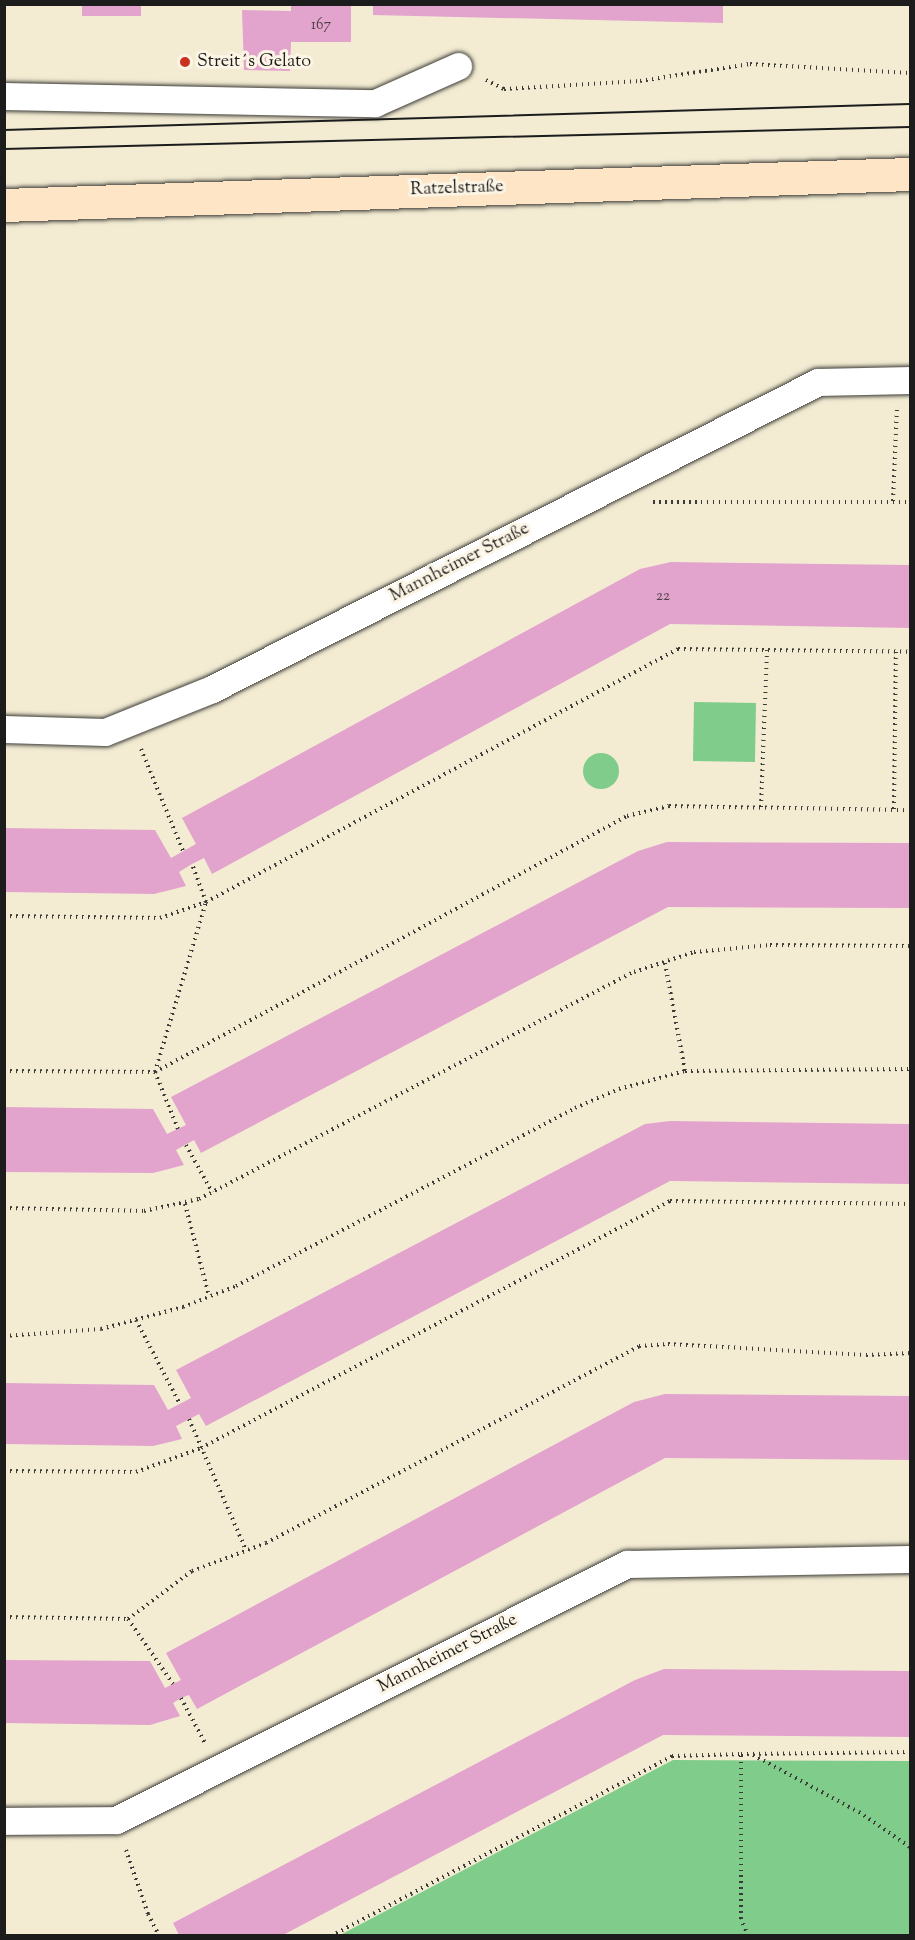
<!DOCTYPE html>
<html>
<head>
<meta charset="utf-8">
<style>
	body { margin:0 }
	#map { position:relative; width:915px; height:1940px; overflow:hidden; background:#f3ecd3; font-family:"Sorts Mill Goudy",serif }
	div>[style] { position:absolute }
	.green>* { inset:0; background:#7fcc8b; transform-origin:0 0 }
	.round { border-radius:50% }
	.building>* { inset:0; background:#e2a4cd; transform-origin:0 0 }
	.path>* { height:4px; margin-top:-2px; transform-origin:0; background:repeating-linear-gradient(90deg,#3c3b37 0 1.5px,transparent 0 6px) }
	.roads { filter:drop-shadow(0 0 2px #3c3b37) drop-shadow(0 0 2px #3c3b37) }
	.minor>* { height:27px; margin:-13.5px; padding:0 13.5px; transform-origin:13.5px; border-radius:13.5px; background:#fff }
	.secondary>* { height:33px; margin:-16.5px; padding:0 16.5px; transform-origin:16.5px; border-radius:16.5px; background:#fde5c5 }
	.tram>* { height:1.5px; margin:-0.75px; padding:0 0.75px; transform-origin:0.75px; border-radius:0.75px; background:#1c1c1c }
	.dots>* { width:16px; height:16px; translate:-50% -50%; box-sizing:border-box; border:3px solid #fcf5e5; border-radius:50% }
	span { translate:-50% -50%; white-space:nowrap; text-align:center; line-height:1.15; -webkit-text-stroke:6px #fcf5e5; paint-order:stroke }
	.number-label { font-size:15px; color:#4e3e48 }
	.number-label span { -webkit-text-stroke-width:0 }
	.poi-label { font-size:18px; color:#1c1c1c }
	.left { translate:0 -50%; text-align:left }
	.street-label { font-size:18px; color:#1c1c1c }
	.frame { position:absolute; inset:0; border:6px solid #1c1c1c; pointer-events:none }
</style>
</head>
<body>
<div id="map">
	<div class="green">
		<i style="left:694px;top:702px;width:62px;height:59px;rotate:1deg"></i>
		<i class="round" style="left:583px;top:753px;width:36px;height:36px"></i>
		<i style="clip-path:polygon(673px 1760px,910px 1761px,910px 1935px,340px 1935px)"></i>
	</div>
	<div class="building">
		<i style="left:82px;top:4px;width:59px;height:12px"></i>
		<i style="clip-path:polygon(291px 4px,351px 4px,351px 42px,291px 42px,290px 71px,244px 70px,242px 10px,291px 11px)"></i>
		<i style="clip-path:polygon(373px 4px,723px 4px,723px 23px,373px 15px)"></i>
		<i style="clip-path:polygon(671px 562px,910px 565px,910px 628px,670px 624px,212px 874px,204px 858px,192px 864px,179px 872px,186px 886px,154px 894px,4px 892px,4px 828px,155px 830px,171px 858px,196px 844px,182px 818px,640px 569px)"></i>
		<i style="clip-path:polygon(667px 842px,910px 843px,910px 908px,668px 907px,201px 1153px,194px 1140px,176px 1150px,184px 1165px,153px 1173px,4px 1172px,4px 1107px,153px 1109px,167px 1134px,186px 1125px,171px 1097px,638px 851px)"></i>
		<i style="clip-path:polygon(670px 1121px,910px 1124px,910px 1184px,670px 1181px,206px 1426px,199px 1414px,176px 1426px,182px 1439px,153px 1446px,4px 1444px,4px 1383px,154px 1385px,168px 1410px,191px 1398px,176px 1370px,645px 1124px)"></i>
		<i style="clip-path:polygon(665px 1394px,910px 1396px,910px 1460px,665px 1458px,197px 1709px,189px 1695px,181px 1698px,173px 1703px,180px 1716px,150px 1725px,4px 1723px,4px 1660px,150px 1661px,165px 1688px,181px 1680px,166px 1653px,634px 1402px)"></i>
		<i style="clip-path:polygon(664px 1669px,910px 1671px,910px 1737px,663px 1735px,283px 1935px,179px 1935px,173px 1923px,635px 1680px)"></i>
	</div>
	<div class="path">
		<i style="left:486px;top:80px;width:20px;rotate:27deg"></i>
		<i style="left:504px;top:89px;width:136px;rotate:-3.4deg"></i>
		<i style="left:640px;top:81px;width:111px;rotate:-8.8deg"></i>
		<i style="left:750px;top:64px;width:160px;rotate:3.2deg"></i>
		<i style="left:893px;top:501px;width:92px;rotate:-87.5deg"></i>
		<i style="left:653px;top:502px;width:257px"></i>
		<i style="left:141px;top:749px;width:110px;rotate:67.6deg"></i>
		<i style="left:761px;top:807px;width:157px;rotate:-87.8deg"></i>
		<i style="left:894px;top:809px;width:158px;rotate:-89.3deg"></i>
		<i style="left:4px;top:916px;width:156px;rotate:0.7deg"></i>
		<i style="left:160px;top:918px;width:49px;rotate:-19.2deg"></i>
		<i style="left:206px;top:902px;width:536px;rotate:-28.19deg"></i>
		<i style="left:678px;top:649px;width:232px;rotate:0.7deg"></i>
		<i style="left:665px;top:963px;width:110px;rotate:79.5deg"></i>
		<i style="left:4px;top:1071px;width:151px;rotate:0.4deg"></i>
		<i style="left:155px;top:1072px;width:537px;rotate:-28.47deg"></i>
		<i style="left:627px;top:816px;width:43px;rotate:-13.4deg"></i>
		<i style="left:669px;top:806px;width:241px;rotate:1deg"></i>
		<i style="left:178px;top:1129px;width:61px;rotate:-112deg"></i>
		<i style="left:155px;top:1072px;width:177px;rotate:-73.3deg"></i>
		<i style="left:206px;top:902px;width:40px;rotate:-110.2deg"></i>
		<i style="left:186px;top:1145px;width:54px;rotate:61deg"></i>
		<i style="left:185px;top:1204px;width:95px;rotate:75.4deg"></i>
		<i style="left:4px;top:1208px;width:140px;rotate:1.2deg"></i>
		<i style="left:144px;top:1211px;width:56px;rotate:-12.3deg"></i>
		<i style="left:199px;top:1199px;width:491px;rotate:-27.6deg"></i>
		<i style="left:634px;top:972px;width:63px;rotate:-18.4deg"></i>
		<i style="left:694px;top:952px;width:76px;rotate:-5.3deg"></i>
		<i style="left:770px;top:945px;width:140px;rotate:0.4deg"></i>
		<i style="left:136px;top:1320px;width:95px;rotate:62.4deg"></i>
		<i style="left:4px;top:1336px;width:97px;rotate:-4.1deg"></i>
		<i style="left:101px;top:1329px;width:85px;rotate:-15deg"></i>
		<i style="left:183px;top:1307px;width:57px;rotate:-21.6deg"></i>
		<i style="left:236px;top:1286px;width:383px;rotate:-27.7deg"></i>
		<i style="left:575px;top:1108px;width:48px;rotate:-23.4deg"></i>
		<i style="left:619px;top:1089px;width:68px;rotate:-15.3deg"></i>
		<i style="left:685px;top:1071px;width:225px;rotate:-0.5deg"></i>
		<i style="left:189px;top:1419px;width:143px;rotate:66.5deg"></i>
		<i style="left:4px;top:1471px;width:132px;rotate:0.4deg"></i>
		<i style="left:136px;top:1472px;width:69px;rotate:-20.3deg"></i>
		<i style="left:201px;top:1448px;width:530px;rotate:-27.77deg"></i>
		<i style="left:670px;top:1201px;width:240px;rotate:0.7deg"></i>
		<i style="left:4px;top:1617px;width:124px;rotate:0.9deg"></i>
		<i style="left:128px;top:1619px;width:80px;rotate:-36.9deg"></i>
		<i style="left:192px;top:1571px;width:79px;rotate:-20.7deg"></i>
		<i style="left:266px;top:1543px;width:422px;rotate:-27.8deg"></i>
		<i style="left:639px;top:1346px;width:29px;rotate:-4deg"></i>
		<i style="left:668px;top:1344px;width:198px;rotate:3.2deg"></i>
		<i style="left:866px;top:1355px;width:44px;rotate:-2.6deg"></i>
		<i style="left:128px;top:1619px;width:79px;rotate:55.3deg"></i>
		<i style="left:181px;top:1698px;width:51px;rotate:61.9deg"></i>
		<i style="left:753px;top:1755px;width:120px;rotate:28.3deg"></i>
		<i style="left:859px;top:1812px;width:62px;rotate:34.5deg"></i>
		<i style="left:126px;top:1850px;width:68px;rotate:71deg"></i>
		<i style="left:148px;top:1914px;width:25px;rotate:63deg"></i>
		<i style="left:331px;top:1936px;width:386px;rotate:-27.8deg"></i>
		<i style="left:672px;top:1756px;width:69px;rotate:-1.7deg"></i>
		<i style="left:748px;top:1936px;width:18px;rotate:-112deg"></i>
		<i style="left:741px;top:1919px;width:165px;rotate:-90deg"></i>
		<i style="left:741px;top:1754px;width:169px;rotate:-0.7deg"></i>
	</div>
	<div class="roads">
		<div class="minor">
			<i style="left:4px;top:96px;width:371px;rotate:1.1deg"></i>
			<i style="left:375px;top:103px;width:91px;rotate:-24deg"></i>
			<i style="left:4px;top:729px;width:101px;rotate:1.7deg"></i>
			<i style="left:105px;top:732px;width:115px;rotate:-21.9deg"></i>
			<i style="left:212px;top:689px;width:679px;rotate:-26.87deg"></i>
			<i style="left:818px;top:382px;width:92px;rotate:-1.2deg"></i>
			<i style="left:4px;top:1821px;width:112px;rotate:-0.5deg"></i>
			<i style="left:116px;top:1820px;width:572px;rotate:-26.61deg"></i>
			<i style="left:627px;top:1564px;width:283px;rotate:-1deg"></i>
		</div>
		<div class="secondary">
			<i style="left:4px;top:205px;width:907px;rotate:-1.96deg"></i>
		</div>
	</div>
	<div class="tram">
		<i style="left:4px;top:130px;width:906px;rotate:-1.64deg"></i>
		<i style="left:4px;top:149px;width:906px;rotate:-1.39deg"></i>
	</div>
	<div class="dots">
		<i style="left:185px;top:62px;background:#c8321e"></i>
	</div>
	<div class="number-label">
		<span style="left:321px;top:26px">167</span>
		<span style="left:663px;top:597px">22</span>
	</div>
	<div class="poi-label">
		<span class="left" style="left:197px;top:62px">Streit´s Gelato</span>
	</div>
	<div class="street-label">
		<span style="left:457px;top:189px;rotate:-2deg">Ratzelstraße</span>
		<span style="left:460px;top:563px;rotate:-27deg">Mannheimer Straße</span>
		<span style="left:448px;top:1654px;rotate:-27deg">Mannheimer Straße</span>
	</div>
	<div class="frame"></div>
</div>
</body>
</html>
